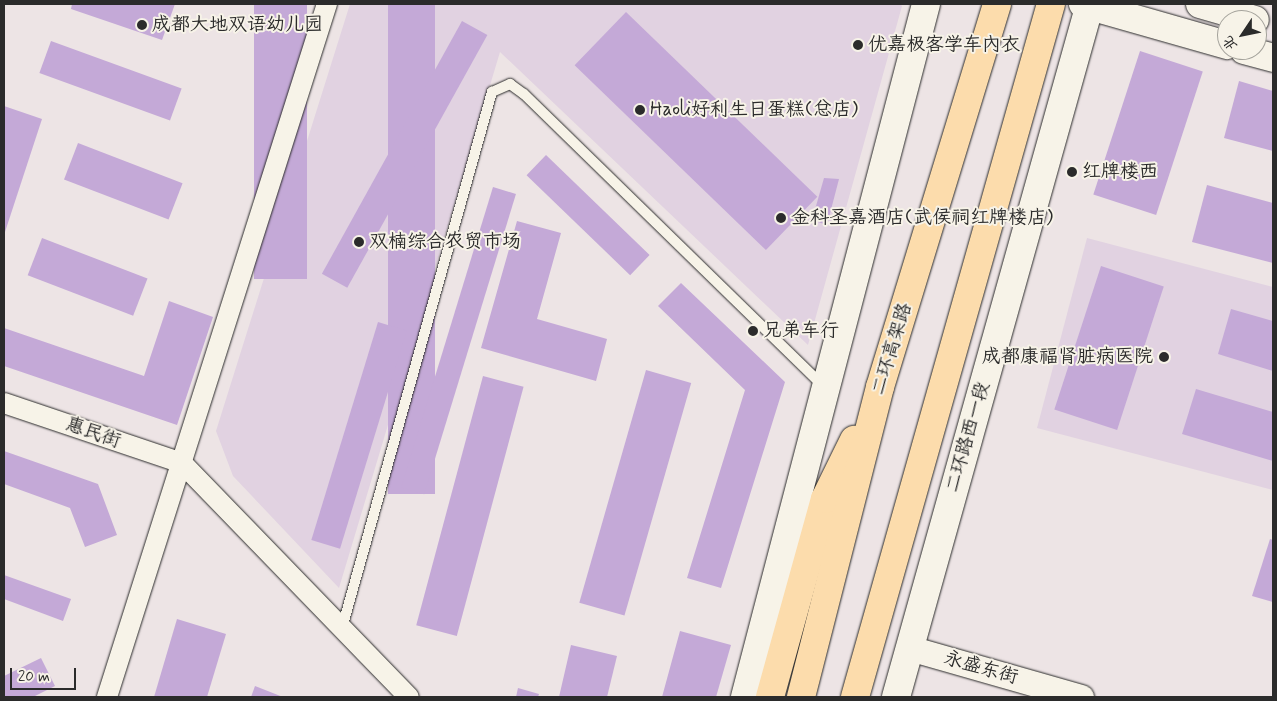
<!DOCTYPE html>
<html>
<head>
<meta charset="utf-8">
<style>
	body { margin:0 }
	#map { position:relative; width:1277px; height:701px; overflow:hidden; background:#ede4e5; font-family:Mynerve,"LXGW WenKai TC",sans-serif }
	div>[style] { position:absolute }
	.built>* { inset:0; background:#e1d2e1 }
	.building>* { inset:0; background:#c4a9d7; transform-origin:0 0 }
	.roads { filter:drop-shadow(0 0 1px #2b2b2b) drop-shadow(0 0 1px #2b2b2b) }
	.service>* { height:10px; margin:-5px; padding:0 5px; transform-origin:5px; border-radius:5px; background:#f7f3e8 }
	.minor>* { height:20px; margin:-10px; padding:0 10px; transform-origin:10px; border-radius:10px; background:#f7f3e8 }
	.tertiary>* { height:25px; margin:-12.5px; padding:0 12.5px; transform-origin:12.5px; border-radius:12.5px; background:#f7f3e8 }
	.secondary>* { height:28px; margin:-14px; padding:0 14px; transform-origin:14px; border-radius:14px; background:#f7f3e8 }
	.trunk>* { height:28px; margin:-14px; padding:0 14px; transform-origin:14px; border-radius:14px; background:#fcdcac }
	.dots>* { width:14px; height:14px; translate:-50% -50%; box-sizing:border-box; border:2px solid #f7f3e8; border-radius:50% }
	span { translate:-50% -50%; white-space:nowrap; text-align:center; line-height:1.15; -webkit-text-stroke:4px #f7f3e8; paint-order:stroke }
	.poi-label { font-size:19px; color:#2b2b2b }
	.left { translate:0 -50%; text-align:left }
	.right { translate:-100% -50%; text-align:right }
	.street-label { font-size:19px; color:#2b2b2b }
	.frame { position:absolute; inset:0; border:5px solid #2b2b2b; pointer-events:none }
	.north { position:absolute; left:1217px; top:10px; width:50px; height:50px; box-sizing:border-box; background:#f7f3e8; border:1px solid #a5a39c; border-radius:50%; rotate:236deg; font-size:14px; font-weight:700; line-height:20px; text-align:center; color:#2b2b2b }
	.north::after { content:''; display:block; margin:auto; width:18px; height:22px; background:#2b2b2b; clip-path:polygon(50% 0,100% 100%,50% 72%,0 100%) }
	.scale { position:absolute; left:10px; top:668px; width:66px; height:22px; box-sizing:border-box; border:2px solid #2b2b2b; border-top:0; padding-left:6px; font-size:15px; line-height:18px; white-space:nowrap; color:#2b2b2b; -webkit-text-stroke:4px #f7f3e8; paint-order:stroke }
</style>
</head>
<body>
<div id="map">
	<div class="built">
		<i style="clip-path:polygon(350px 4px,900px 4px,902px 6px,808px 345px,500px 52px,339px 588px,233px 476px,216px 431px)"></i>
		<i style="clip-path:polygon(1087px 238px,1273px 287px,1273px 490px,1037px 428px)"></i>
	</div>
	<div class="building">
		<i style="clip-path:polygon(72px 4px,175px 4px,162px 40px,71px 9px)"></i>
		<i style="left:254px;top:4px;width:53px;height:275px"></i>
		<i style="left:388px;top:4px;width:47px;height:490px"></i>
		<i style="left:626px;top:12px;width:266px;height:74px;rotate:44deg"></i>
		<i style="left:462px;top:21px;width:29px;height:289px;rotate:29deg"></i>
		<i style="left:51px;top:41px;width:139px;height:34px;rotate:20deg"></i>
		<i style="left:1140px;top:51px;width:66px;height:151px;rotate:18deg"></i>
		<i style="clip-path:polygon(1239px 81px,1273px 91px,1273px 151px,1224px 138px)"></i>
		<i style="clip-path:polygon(4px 106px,42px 119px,4px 235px)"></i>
		<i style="left:78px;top:143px;width:112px;height:39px;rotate:21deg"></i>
		<i style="left:546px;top:155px;width:144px;height:28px;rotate:44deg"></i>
		<i style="clip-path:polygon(824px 178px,839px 179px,827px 225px,812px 220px)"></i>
		<i style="clip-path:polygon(1207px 185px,1273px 203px,1273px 263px,1192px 242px)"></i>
		<i style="left:493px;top:187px;width:24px;height:314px;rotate:17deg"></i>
		<i style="clip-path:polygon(517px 221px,561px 233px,537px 319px,607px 339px,596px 381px,481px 348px)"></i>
		<i style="left:42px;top:238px;width:113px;height:40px;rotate:21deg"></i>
		<i style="left:1101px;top:266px;width:66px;height:151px;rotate:18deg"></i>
		<i style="clip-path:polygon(681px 283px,785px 382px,721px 588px,687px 578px,745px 390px,658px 306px)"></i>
		<i style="clip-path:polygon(169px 301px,213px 317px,177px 425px,4px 366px,4px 328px,144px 376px)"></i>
		<i style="clip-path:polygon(1231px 309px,1273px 321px,1273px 371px,1218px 354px)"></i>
		<i style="left:378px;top:322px;width:30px;height:228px;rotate:17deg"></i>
		<i style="left:646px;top:370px;width:47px;height:242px;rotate:16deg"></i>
		<i style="left:483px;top:376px;width:42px;height:258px;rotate:15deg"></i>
		<i style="clip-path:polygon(1196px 389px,1273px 412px,1273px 461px,1182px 434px)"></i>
		<i style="clip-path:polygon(4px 451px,98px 484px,117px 535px,85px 547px,70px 508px,4px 484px)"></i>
		<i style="clip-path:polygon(1270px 539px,1273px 540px,1273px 602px,1252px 596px)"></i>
		<i style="clip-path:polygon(4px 575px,71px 599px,63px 621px,4px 599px)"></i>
		<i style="clip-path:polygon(177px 619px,226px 634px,207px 697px,154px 697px)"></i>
		<i style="clip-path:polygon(680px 631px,731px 645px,716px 697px,662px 697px)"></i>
		<i style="clip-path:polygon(571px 645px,617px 656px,607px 697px,559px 697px)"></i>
		<i style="clip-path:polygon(41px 658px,55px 686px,33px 697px,4px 697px,4px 676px)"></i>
		<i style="clip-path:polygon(255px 686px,283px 697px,251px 697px)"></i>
		<i style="clip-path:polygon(518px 688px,539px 694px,538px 697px,516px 697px)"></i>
	</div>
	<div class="roads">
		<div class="service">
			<i style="left:342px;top:628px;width:557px;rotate:-74.37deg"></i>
			<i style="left:492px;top:92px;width:20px;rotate:-24deg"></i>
			<i style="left:510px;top:84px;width:17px;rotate:36deg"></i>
			<i style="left:524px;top:94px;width:418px;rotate:44.3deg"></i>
		</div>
		<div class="minor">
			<i style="left:4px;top:403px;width:188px;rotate:18.6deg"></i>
			<i style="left:182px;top:463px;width:326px;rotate:45.9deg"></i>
			<i style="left:107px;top:697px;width:727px;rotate:-72.39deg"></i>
		</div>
		<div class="tertiary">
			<i style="left:909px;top:648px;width:179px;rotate:15.9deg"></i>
		</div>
		<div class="secondary">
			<i style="left:1083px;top:4px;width:150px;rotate:15.9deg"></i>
			<i style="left:1200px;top:4px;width:57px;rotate:16.2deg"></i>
			<i style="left:1244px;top:50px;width:30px;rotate:15deg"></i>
			<i style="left:745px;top:697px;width:716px;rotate:-75.36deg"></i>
			<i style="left:896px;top:697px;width:720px;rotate:-74.36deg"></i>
		</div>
		<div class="trunk">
			<i style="left:770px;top:697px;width:205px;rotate:-74.5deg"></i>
			<i style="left:825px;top:499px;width:66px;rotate:-63.8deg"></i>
			<i style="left:801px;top:697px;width:320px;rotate:-75.7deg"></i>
			<i style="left:880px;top:387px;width:400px;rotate:-73deg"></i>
			<i style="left:855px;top:697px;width:720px;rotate:-74.21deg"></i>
		</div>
	</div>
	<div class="dots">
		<i style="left:142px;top:25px;background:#2b2b2b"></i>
		<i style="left:858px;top:45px;background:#2b2b2b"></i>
		<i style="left:640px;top:110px;background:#2b2b2b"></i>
		<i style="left:1072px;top:172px;background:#2b2b2b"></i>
		<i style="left:781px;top:218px;background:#2b2b2b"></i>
		<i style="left:359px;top:242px;background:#2b2b2b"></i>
		<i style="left:753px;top:331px;background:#2b2b2b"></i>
		<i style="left:1164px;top:357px;background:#2b2b2b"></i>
	</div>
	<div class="poi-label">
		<span class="left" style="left:152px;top:25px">成都大地双语幼儿园</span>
		<span class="left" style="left:868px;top:45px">优嘉极客学车内衣</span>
		<span class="left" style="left:650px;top:110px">Haoli好利生日蛋糕(总店)</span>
		<span class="left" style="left:1082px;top:172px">红牌楼西</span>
		<span class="left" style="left:791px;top:218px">金科圣嘉酒店(武侯祠红牌楼店)</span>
		<span class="left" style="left:369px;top:242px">双楠综合农贸市场</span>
		<span class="left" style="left:763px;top:331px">兄弟车行</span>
		<span class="right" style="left:1153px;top:357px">成都康福肾脏病医院</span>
	</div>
	<div class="street-label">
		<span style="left:892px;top:349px;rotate:-73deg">二环高架路</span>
		<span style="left:93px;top:433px;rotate:19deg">惠民街</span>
		<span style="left:968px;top:437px;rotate:-74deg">二环路西一段</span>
		<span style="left:981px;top:668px;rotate:16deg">永盛东街</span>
	</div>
	<div class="frame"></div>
	<div class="north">北</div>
	<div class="scale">20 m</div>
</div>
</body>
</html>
